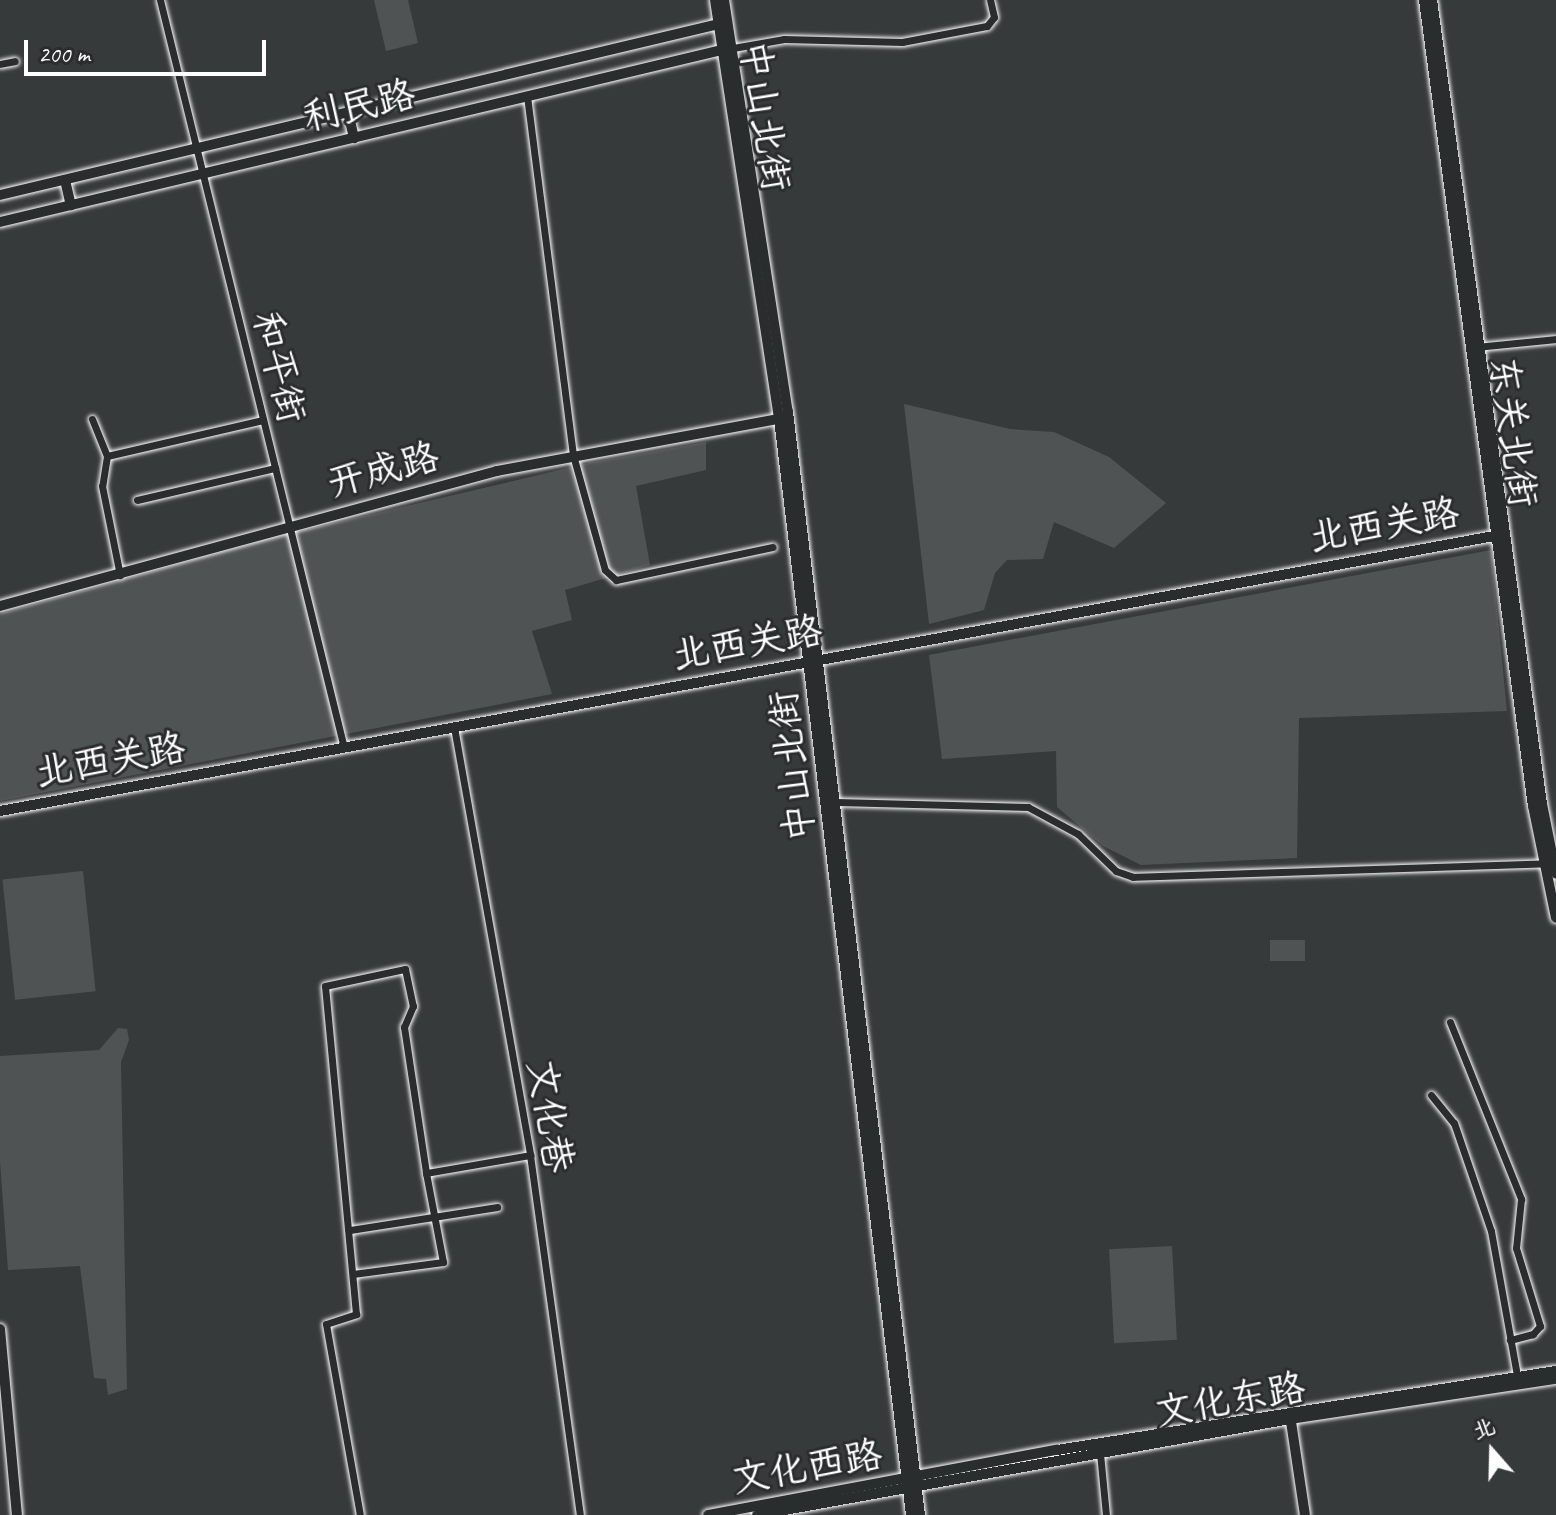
<!DOCTYPE html>
<html>
<head>
<meta charset="utf-8">
<style>
	body { margin:0 }
	#map { position:relative; width:1556px; height:1515px; overflow:hidden; background:#373a3b; font-family:Caveat,"LXGW WenKai TC",sans-serif }
	div>[style] { position:absolute }
	.green>* { inset:0; background:#505354; transform-origin:0 0 }
	.roads { filter:drop-shadow(0 0 2px #fff) drop-shadow(0 0 2px #fff) }
	.street>* { height:7px; margin:-3.5px; padding:0 3.5px; transform-origin:3.5px; border-radius:3.5px; background:#2a2d2e }
	.secondary>* { height:10px; margin:-5px; padding:0 5px; transform-origin:5px; border-radius:5px; background:#2a2d2e }
	span { translate:-50% -50%; white-space:nowrap; text-align:center; line-height:1.15; -webkit-text-stroke:6px #2a2d2e; paint-order:stroke }
	.street-label { font-size:38px; color:#fff }
	.north { position:absolute; left:1452px; top:1411px; width:80px; height:80px; -webkit-text-stroke:6px #2a2d2e; paint-order:stroke; rotate:340deg; font-size:22px; font-weight:700; line-height:32px; text-align:center; color:#fff }
	.north::after { content:''; display:block; margin:auto; width:28px; height:36px; background:#fff; clip-path:polygon(50% 0,100% 100%,50% 72%,0 100%) }
	.scale { position:absolute; left:24px; top:40px; width:242px; height:36px; box-sizing:border-box; border:4px solid #fff; border-top:0; padding-left:10px; font-size:24px; line-height:28px; white-space:nowrap; color:#fff; -webkit-text-stroke:6px #2a2d2e; paint-order:stroke }
</style>
</head>
<body>
<div id="map">
	<div class="green">
		<i style="clip-path:polygon(374px 0,408px 0,418px 43px,386px 51px)"></i>
		<i style="clip-path:polygon(904px 404px,1010px 429px,1054px 432px,1109px 457px,1166px 503px,1114px 548px,1054px 522px,1043px 559px,1007px 560px,995px 573px,984px 610px,929px 624px)"></i>
		<i style="clip-path:polygon(706px 442px,706px 470px,636px 486px,650px 565px,565px 590px,572px 620px,532px 631px,552px 694px,0 801px,0 614px,280px 536px,589px 463px)"></i>
		<i style="clip-path:polygon(1491px 550px,1507px 711px,1299px 718px,1297px 858px,1141px 865px,1103px 846px,1057px 807px,1056px 751px,942px 759px,929px 655px)"></i>
		<i style="left:83px;top:871px;width:121px;height:81px;rotate:84deg"></i>
		<i style="left:1305px;top:940px;width:21px;height:35px;rotate:90deg"></i>
		<i style="clip-path:polygon(118px 1028px,127px 1029px,129px 1040px,121px 1062px,127px 1389px,108px 1395px,106px 1379px,94px 1378px,80px 1266px,8px 1270px,0 1162px,0 1056px,99px 1050px)"></i>
		<i style="left:1172px;top:1246px;width:94px;height:63px;rotate:87deg"></i>
	</div>
	<div class="roads">
		<div class="street">
			<i style="left:160px;top:0;width:770px;rotate:76.18deg"></i>
			<i style="left:733px;top:48px;width:52px;rotate:-10deg"></i>
			<i style="left:784px;top:39px;width:118px;rotate:1.5deg"></i>
			<i style="left:902px;top:42px;width:86px;rotate:-10.7deg"></i>
			<i style="left:987px;top:26px;width:11px;rotate:-52deg"></i>
			<i style="left:994px;top:17px;width:17px;rotate:-103deg"></i>
			<i style="left:0;top:64px;width:15px;rotate:-11deg"></i>
			<i style="left:527px;top:96px;width:362px;rotate:82.7deg"></i>
			<i style="left:573px;top:455px;width:119px;rotate:74.5deg"></i>
			<i style="left:605px;top:570px;width:15px;rotate:42deg"></i>
			<i style="left:616px;top:580px;width:160px;rotate:-11.9deg"></i>
			<i style="left:1477px;top:347px;width:79px;rotate:-5.8deg"></i>
			<i style="left:92px;top:419px;width:40px;rotate:68deg"></i>
			<i style="left:107px;top:456px;width:160px;rotate:-13deg"></i>
			<i style="left:107px;top:456px;width:30px;rotate:99deg"></i>
			<i style="left:102px;top:486px;width:91px;rotate:78.6deg"></i>
			<i style="left:137px;top:500px;width:142px;rotate:-13.1deg"></i>
			<i style="left:454px;top:727px;width:435px;rotate:79.9deg"></i>
			<i style="left:530px;top:1155px;width:363px;rotate:82.1deg"></i>
			<i style="left:837px;top:802px;width:191px;rotate:1.5deg"></i>
			<i style="left:1028px;top:807px;width:57px;rotate:28.4deg"></i>
			<i style="left:1078px;top:834px;width:53px;rotate:44.2deg"></i>
			<i style="left:1116px;top:871px;width:18px;rotate:19deg"></i>
			<i style="left:1133px;top:877px;width:412px;rotate:-1.9deg"></i>
			<i style="left:1450px;top:1022px;width:191px;rotate:68.1deg"></i>
			<i style="left:1521px;top:1199px;width:49px;rotate:95.8deg"></i>
			<i style="left:1516px;top:1248px;width:82px;rotate:72.9deg"></i>
			<i style="left:1540px;top:1326px;width:11px;rotate:131deg"></i>
			<i style="left:1533px;top:1334px;width:24px;rotate:165deg"></i>
			<i style="left:1431px;top:1095px;width:36px;rotate:51deg"></i>
			<i style="left:1454px;top:1123px;width:114px;rotate:71.1deg"></i>
			<i style="left:1491px;top:1231px;width:147px;rotate:79.8deg"></i>
			<i style="left:350px;top:1230px;width:149px;rotate:-8.9deg"></i>
			<i style="left:353px;top:1274px;width:91px;rotate:-7.6deg"></i>
			<i style="left:443px;top:1262px;width:91px;rotate:-100.8deg"></i>
			<i style="left:1100px;top:1453px;width:62px;rotate:84.5deg"></i>
			<i style="left:360px;top:1515px;width:194px;rotate:-100.1deg"></i>
			<i style="left:326px;top:1324px;width:32px;rotate:-18deg"></i>
			<i style="left:356px;top:1314px;width:329px;rotate:-95.4deg"></i>
			<i style="left:325px;top:986px;width:82px;rotate:-12deg"></i>
			<i style="left:405px;top:969px;width:38px;rotate:78deg"></i>
			<i style="left:413px;top:1006px;width:23px;rotate:113deg"></i>
			<i style="left:404px;top:1027px;width:148px;rotate:81.4deg"></i>
			<i style="left:426px;top:1173px;width:106px;rotate:-9.8deg"></i>
		</div>
		<div class="secondary">
			<i style="left:715px;top:0;width:424px;rotate:81.3deg"></i>
			<i style="left:779px;top:419px;width:1104px;rotate:83.13deg"></i>
			<i style="left:724px;top:0;width:417px;rotate:81.2deg"></i>
			<i style="left:788px;top:412px;width:1111px;rotate:83.18deg"></i>
			<i style="left:1424px;top:0;width:813px;rotate:82.3deg"></i>
			<i style="left:1533px;top:806px;width:114px;rotate:78.4deg"></i>
			<i style="left:1432px;top:0;width:811px;rotate:82.21deg"></i>
			<i style="left:1542px;top:804px;width:71px;rotate:78.7deg"></i>
			<i style="left:348px;top:112px;width:27px;rotate:77deg"></i>
			<i style="left:65px;top:180px;width:26px;rotate:77deg"></i>
			<i style="left:0;top:195px;width:747px;rotate:-13.39deg"></i>
			<i style="left:0;top:222px;width:750px;rotate:-13.41deg"></i>
			<i style="left:0;top:606px;width:515px;rotate:-15.2deg"></i>
			<i style="left:497px;top:471px;width:291px;rotate:-10.5deg"></i>
			<i style="left:0;top:811px;width:1530px;rotate:-10.43deg"></i>
			<i style="left:0;top:1329px;width:187px;rotate:84.8deg"></i>
			<i style="left:1290px;top:1415px;width:101px;rotate:81.5deg"></i>
			<i style="left:708px;top:1515px;width:355px;rotate:-10.6deg"></i>
			<i style="left:1057px;top:1450px;width:505px;rotate:-9deg"></i>
			<i style="left:757px;top:1515px;width:542px;rotate:-10.21deg"></i>
			<i style="left:1290px;top:1419px;width:269px;rotate:-8.6deg"></i>
		</div>
	</div>
	<div class="street-label">
		<span style="left:359px;top:106px;rotate:-13deg">利民路</span>
		<span style="left:765px;top:116px;rotate:81deg">中山北街</span>
		<span style="left:279px;top:367px;rotate:76deg">和平街</span>
		<span style="left:1513px;top:432px;rotate:82deg">东关北街</span>
		<span style="left:383px;top:470px;rotate:-15deg">开成路</span>
		<span style="left:1384px;top:525px;rotate:-10deg">北西关路</span>
		<span style="left:747px;top:643px;rotate:-10deg">北西关路</span>
		<span style="left:110px;top:760px;rotate:-10deg">北西关路</span>
		<span style="left:792px;top:766px;rotate:-97deg">中山北街</span>
		<span style="left:550px;top:1116px;rotate:80deg">文化巷</span>
		<span style="left:1230px;top:1400px;rotate:-10deg">文化东路</span>
		<span style="left:807px;top:1467px;rotate:-10deg">文化西路</span>
	</div>
	<div class="north">北</div>
	<div class="scale">200 m</div>
</div>
</body>
</html>
